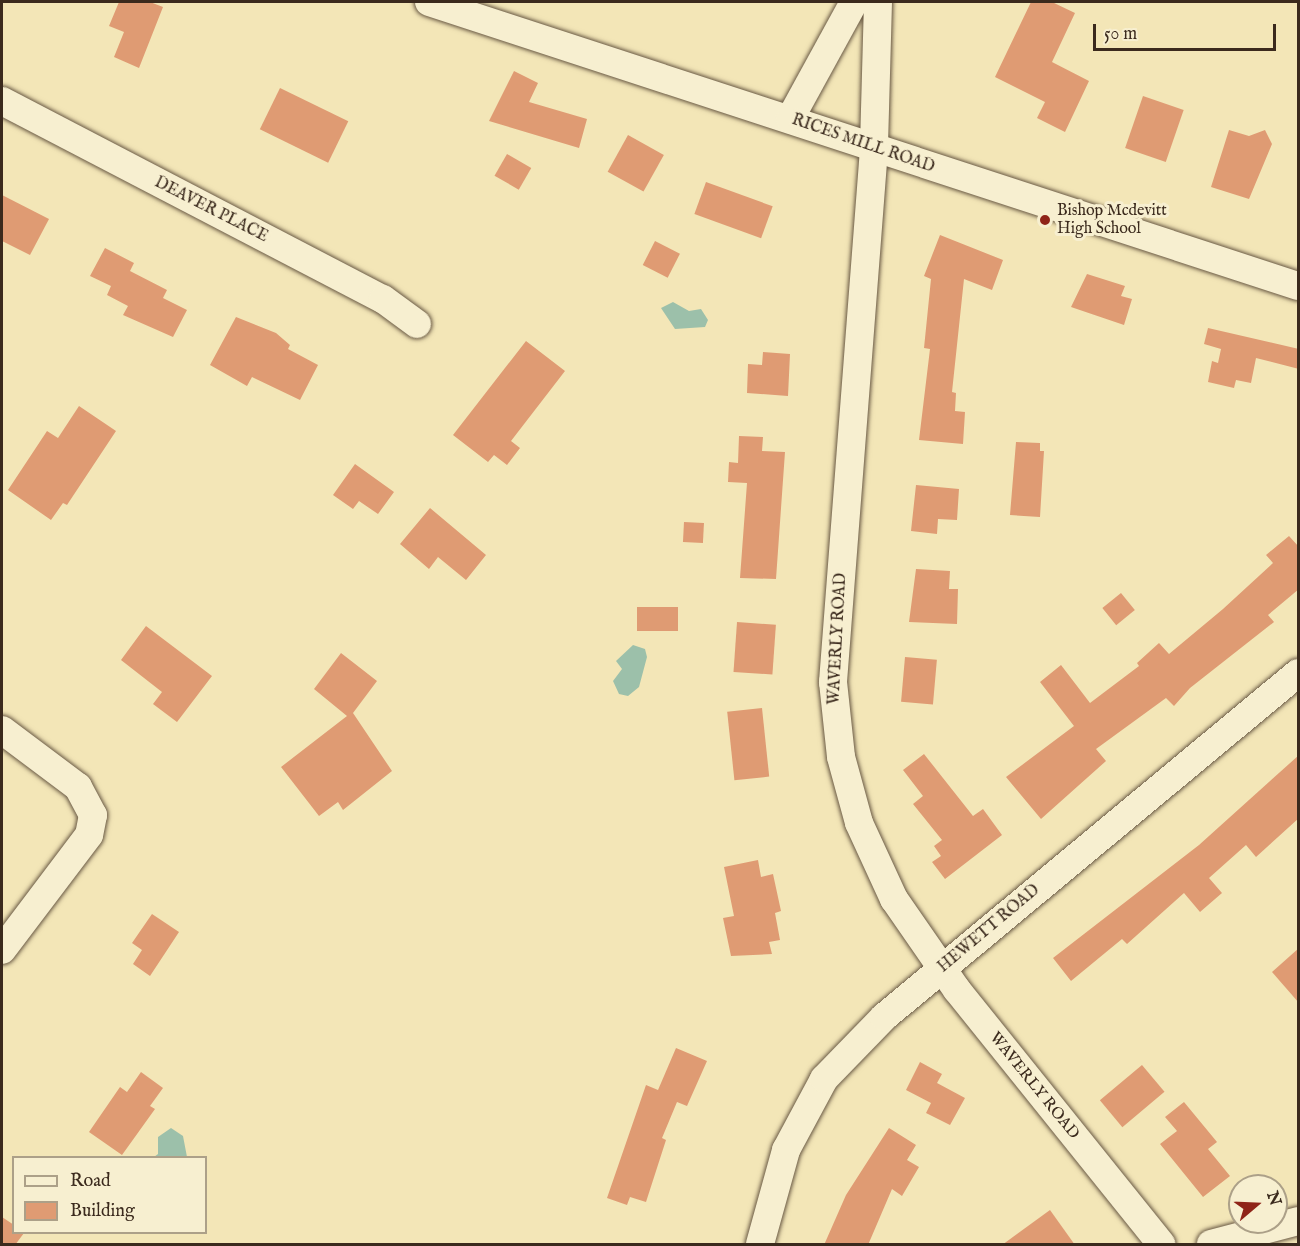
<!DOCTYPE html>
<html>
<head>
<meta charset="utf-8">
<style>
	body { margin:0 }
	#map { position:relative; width:1300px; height:1246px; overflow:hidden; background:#f3e6b7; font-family:"IM FELL English",serif }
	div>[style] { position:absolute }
	.water>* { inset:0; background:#9cc0aa }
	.building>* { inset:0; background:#df9b73; transform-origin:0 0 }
	.roads { filter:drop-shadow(0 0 2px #695944) drop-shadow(0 0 2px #695944) }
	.minor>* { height:28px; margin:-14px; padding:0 14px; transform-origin:14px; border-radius:14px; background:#f7efd0 }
	.dots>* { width:16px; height:16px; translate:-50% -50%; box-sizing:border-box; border:3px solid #f7efd0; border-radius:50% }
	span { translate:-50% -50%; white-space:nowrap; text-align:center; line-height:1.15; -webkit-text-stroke:6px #f7efd0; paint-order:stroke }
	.street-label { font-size:16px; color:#3b2a1d }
	.poi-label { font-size:16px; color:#3b2a1d }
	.left { translate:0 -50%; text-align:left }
	.frame { position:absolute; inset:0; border:3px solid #3b2a1d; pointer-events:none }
	.legend { position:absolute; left:12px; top:1156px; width:195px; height:78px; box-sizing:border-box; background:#f7efd0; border:2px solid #aca088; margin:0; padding:8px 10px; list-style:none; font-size:18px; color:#3b2a1d }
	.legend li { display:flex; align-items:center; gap:12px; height:30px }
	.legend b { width:30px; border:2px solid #aca088 }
	.north { position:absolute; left:1228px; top:1174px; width:60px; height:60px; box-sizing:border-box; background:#f7efd0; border:2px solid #aca088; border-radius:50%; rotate:71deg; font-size:16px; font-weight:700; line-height:24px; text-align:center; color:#3b2a1d }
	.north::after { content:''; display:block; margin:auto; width:21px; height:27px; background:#8f2418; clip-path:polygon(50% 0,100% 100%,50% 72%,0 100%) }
	.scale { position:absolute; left:1093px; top:24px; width:183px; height:27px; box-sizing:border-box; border:3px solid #3b2a1d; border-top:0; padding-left:8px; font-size:18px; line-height:21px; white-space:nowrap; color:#3b2a1d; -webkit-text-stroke:4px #f7efd0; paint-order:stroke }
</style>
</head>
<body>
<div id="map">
	<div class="water">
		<i style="clip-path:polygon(673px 302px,689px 311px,701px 309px,708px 320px,705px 327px,675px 329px,661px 308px)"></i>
		<i style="clip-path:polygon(633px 645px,645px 649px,647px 657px,639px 687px,628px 696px,619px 694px,613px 681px,622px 669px,616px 661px)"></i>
		<i style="clip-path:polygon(171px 1128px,183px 1136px,187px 1157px,154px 1157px,158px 1154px,158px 1137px)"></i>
	</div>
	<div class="building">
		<i style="clip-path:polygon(119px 2px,150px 2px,163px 7px,139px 68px,114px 57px,124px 32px,109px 26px)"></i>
		<i style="clip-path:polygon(1031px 2px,1052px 2px,1075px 13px,1052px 62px,1089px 81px,1065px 132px,1037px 118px,1045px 102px,995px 77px)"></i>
		<i style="clip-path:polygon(514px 71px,538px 83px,529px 102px,587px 119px,579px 148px,489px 121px)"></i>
		<i style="left:280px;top:88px;width:76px;height:46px;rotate:26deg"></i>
		<i style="left:1143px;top:96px;width:43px;height:55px;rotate:19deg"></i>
		<i style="clip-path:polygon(1229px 130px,1249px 136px,1265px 130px,1272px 144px,1249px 199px,1211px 187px)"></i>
		<i style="left:628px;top:135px;width:41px;height:42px;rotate:29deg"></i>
		<i style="left:507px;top:154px;width:28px;height:25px;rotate:30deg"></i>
		<i style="left:706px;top:182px;width:71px;height:34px;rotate:20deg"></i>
		<i style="clip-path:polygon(2px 195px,49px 219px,30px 255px,2px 241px)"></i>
		<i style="clip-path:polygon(940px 235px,1003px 260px,992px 290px,964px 279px,952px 392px,956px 393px,955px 411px,965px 412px,963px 444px,919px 440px,930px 349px,924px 348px,931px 279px,924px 276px)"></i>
		<i style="left:655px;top:241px;width:28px;height:27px;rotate:27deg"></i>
		<i style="clip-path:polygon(105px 248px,134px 263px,130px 271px,167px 290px,163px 298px,187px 310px,173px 337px,123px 315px,128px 306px,107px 295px,111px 286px,90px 276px)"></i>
		<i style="clip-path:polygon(1087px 274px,1125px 286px,1121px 296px,1132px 299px,1124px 325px,1071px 307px)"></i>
		<i style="clip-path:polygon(236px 317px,276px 333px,290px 345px,288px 349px,318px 365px,300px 400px,252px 377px,247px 386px,210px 365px)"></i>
		<i style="clip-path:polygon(1208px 328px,1299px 349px,1299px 369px,1256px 358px,1251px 383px,1236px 380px,1234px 388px,1208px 382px,1212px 361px,1218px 363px,1221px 349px,1204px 344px)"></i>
		<i style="clip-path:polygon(526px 341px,565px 371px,511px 441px,520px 448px,507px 465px,494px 455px,488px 462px,453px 435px)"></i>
		<i style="clip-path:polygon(763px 352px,790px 354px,788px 396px,747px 393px,748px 364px,762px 365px)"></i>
		<i style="clip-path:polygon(79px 406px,116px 431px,67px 505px,63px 503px,51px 520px,8px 490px,47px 431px,58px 438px)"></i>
		<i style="clip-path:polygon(739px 436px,763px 437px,762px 451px,785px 452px,776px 579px,740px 578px,747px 483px,728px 482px,729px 462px,738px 463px)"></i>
		<i style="clip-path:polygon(1016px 442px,1040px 443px,1040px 451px,1044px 451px,1040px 517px,1010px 515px)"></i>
		<i style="clip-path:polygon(355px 464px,394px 492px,378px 514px,359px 501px,353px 509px,333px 495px)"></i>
		<i style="clip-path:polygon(916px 485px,959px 489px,957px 520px,938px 519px,937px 534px,911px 531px)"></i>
		<i style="clip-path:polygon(430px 508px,486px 555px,466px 580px,438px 557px,429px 569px,400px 544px)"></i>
		<i style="left:684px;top:522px;width:20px;height:20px;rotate:3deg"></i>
		<i style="clip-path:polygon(1289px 536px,1299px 547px,1299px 589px,1268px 615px,1274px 622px,1190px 688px,1174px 706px,1166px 698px,1096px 749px,1106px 761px,1041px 819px,1006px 777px,1074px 726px,1040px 682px,1061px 665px,1090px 703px,1139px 666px,1137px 663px,1159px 643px,1169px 654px,1223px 609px,1273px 563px,1266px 555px)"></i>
		<i style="clip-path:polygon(916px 569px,950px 571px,949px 589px,958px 589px,957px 624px,909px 622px)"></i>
		<i style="left:1121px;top:593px;width:22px;height:24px;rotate:51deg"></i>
		<i style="left:637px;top:607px;width:41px;height:24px"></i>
		<i style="left:737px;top:622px;width:39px;height:50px;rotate:4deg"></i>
		<i style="clip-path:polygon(146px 626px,212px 676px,177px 722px,153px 704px,162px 692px,121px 660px)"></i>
		<i style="clip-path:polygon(341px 653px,377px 681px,353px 713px,392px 771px,343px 810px,338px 802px,319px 816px,281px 767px,347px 716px,314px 689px)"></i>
		<i style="left:905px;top:657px;width:32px;height:45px;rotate:5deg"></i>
		<i style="left:762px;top:708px;width:69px;height:35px;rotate:84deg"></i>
		<i style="clip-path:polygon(924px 754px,973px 816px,983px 809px,1002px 835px,945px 879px,932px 862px,941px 856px,934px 846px,942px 840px,913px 804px,923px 796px,903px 770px)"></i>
		<i style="clip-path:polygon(1299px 755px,1299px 818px,1256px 857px,1246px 845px,1209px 878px,1222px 893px,1200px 912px,1184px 893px,1127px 944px,1122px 939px,1071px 981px,1053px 958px,1199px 845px)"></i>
		<i style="clip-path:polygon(758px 860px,761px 877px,773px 874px,781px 911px,775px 913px,780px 940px,769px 942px,772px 954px,731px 956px,723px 918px,734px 916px,724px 867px)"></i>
		<i style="clip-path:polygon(152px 914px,179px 932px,150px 976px,133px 964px,142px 950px,132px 943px)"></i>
		<i style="clip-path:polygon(1299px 948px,1299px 1003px,1272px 972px)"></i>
		<i style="clip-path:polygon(676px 1048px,707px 1061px,687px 1106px,677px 1102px,662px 1138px,666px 1140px,646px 1202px,630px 1197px,627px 1205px,607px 1198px,646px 1085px,658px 1090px)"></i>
		<i style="clip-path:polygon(920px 1062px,942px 1074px,937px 1083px,965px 1098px,950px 1125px,926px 1113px,931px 1103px,906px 1090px)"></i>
		<i style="left:1142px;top:1065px;width:35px;height:55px;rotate:50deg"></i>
		<i style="clip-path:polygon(141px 1072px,163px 1088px,150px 1106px,155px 1109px,122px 1155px,89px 1132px,120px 1087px,127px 1092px)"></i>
		<i style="clip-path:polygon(1184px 1102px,1217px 1142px,1208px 1149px,1230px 1176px,1203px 1197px,1160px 1144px,1177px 1131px,1165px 1117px)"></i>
		<i style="clip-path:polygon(889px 1128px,916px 1145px,907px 1160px,919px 1167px,902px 1196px,892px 1189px,868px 1245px,824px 1245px,846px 1195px)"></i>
		<i style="clip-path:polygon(1050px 1210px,1075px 1245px,1002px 1245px)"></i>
		<i style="clip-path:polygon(2px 1217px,14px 1225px,14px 1233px,24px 1233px,15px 1245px,2px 1245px)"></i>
	</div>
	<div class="roads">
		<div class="minor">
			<i style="left:429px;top:2px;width:914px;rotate:18.1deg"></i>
			<i style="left:878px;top:2px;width:147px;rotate:91.6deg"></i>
			<i style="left:874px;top:149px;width:535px;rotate:94.4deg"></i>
			<i style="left:833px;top:682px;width:75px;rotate:83.9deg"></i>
			<i style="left:841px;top:757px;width:68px;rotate:74.7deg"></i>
			<i style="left:859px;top:823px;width:84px;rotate:65.3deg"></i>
			<i style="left:894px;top:899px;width:111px;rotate:55.3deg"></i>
			<i style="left:957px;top:990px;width:326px;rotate:51.2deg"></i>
			<i style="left:2px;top:101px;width:429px;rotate:27.5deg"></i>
			<i style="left:383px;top:299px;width:42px;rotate:36.3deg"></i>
			<i style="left:790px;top:119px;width:133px;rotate:-61.3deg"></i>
			<i style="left:2px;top:730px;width:95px;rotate:36.9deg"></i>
			<i style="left:78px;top:787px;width:32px;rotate:62deg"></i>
			<i style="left:93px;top:815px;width:20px;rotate:101deg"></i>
			<i style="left:89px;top:835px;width:144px;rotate:127.1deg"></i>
			<i style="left:760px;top:1244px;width:98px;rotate:-74.5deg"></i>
			<i style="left:786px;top:1150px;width:81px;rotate:-61.8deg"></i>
			<i style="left:824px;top:1079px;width:86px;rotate:-45.9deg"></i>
			<i style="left:884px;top:1017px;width:538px;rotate:-39.72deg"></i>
			<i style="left:1211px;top:1244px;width:90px;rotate:-14.8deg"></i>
		</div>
	</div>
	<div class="dots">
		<i style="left:1045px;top:220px;background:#8f2418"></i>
	</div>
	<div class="street-label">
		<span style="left:863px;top:144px;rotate:19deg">RICES MILL ROAD</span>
		<span style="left:211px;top:210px;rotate:27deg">DEAVER PLACE</span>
		<span style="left:838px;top:639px;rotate:-87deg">WAVERLY ROAD</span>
		<span style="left:989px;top:929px;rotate:-40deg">HEWETT ROAD</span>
		<span style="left:1034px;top:1086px;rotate:51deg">WAVERLY ROAD</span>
	</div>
	<div class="poi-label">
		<span class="left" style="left:1057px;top:220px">Bishop Mcdevitt<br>High School</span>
	</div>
	<div class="frame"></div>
	<ul class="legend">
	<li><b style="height:8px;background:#f7efd0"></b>Road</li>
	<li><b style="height:16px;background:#df9b73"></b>Building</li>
	</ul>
	<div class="north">N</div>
	<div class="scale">50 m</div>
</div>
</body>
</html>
